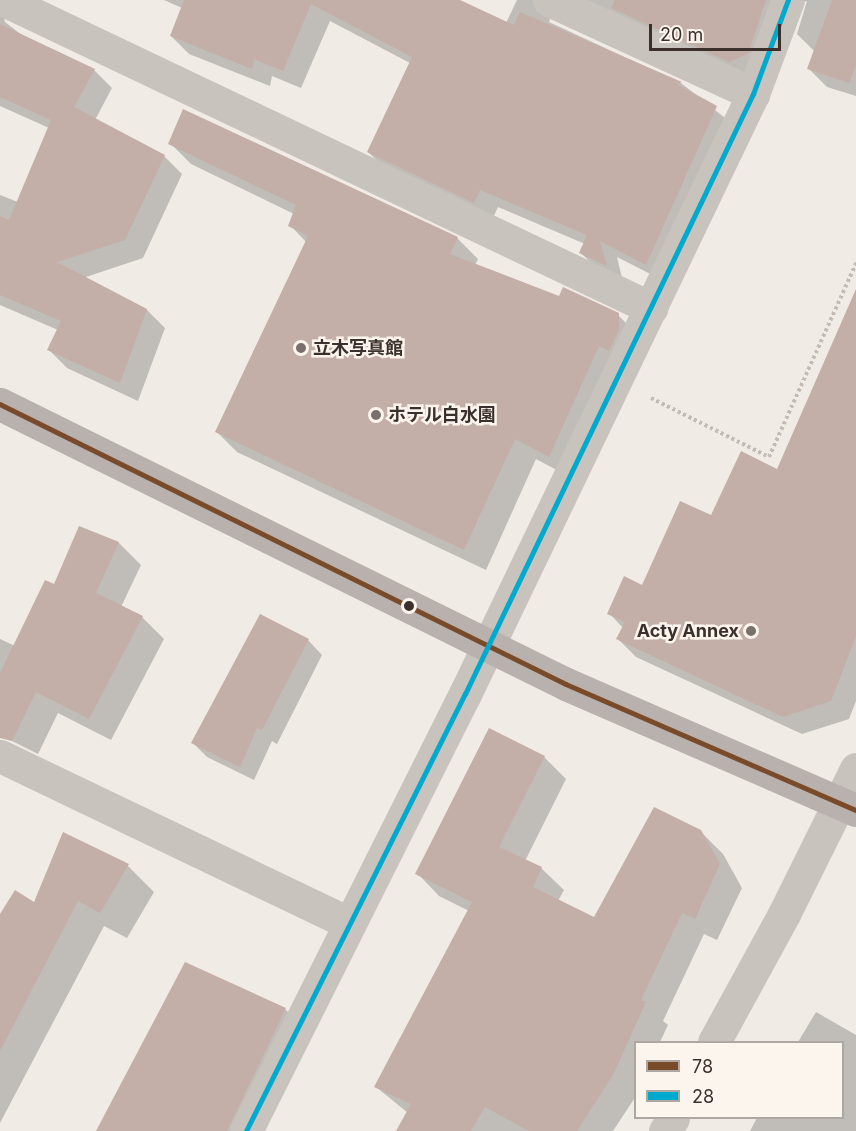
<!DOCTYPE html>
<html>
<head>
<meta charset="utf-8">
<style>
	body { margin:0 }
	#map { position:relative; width:856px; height:1131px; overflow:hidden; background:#f0ebe5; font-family:Inter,"Noto Sans JP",sans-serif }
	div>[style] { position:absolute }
	.shadow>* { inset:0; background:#0003 }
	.building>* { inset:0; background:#c3afa7 }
	.path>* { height:4px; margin-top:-2px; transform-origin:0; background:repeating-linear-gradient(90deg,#c2bbb6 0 3px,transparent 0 6px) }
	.minor>* { height:33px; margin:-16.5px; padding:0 16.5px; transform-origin:16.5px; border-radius:16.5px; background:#c9c3be }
	.major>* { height:33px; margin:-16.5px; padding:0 16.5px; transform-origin:16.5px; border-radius:16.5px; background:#b8b1ad }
	.bus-1>* { height:4.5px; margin:-2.25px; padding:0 2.25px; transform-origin:2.25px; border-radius:2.25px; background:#7a4b2a }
	.bus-2>* { height:4.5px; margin:-2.25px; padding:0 2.25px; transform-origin:2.25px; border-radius:2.25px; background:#00a9ce }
	.dots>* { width:16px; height:16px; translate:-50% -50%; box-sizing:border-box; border:3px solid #fbf5ee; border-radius:50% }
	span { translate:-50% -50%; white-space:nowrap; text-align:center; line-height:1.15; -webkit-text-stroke:5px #fbf5ee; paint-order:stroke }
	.poi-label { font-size:18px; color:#3b302b; font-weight:700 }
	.left { translate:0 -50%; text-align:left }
	.right { translate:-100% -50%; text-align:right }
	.legend { position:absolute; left:634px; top:1041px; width:210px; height:78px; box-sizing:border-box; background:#fbf5ee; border:2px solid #aea6a0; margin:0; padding:8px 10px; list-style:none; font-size:18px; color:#3b302b }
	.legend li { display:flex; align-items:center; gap:12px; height:30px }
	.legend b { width:30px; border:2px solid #aea6a0 }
	.scale { position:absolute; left:649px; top:24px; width:132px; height:27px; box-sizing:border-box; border:3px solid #3b302b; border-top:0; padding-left:8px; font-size:18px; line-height:21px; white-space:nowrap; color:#3b302b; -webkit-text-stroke:4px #fbf5ee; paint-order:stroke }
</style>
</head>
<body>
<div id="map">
	<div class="shadow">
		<i style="clip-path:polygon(0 0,5px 22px,27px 39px,94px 70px,112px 88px,95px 120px,164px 156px,182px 174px,143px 258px,83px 278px,147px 310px,165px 328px,138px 401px,67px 368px,49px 350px,58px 330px,0 305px,0 195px,18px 202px,49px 128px,0 106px)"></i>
		<i style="clip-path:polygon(164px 0,456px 0,506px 23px,517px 0,856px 0,856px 96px,827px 87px,809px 69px,815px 52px,797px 34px,807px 1px,793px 4px,748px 79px,557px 2px,549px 22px,681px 83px,734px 125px,664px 281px,617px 257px,623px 282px,598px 270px,580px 252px,585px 244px,498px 207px,492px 220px,386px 169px,368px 152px,410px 63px,330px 21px,301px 88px,272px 76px,270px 86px,189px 54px,171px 36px,182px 8px)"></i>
		<i style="clip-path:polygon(170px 143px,457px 238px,478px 259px,475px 265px,560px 298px,618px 315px,639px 336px,570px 477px,536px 459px,486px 570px,237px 452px,216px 431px,306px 242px,290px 225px,294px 214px,191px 164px)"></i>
		<i style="clip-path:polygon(856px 300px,856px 701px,849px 719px,802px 734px,636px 657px,618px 639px,623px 628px,609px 613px,643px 587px,712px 517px,777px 471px)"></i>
		<i style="clip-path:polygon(79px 528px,119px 543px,141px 565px,121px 607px,142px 617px,164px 639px,111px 740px,58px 713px,38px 754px,0 735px,0 639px,15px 646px,55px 586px)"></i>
		<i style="clip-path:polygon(308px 640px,322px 655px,277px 744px,272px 741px,254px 780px,207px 757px,192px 742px)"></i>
		<i style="clip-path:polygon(544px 757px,566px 779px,525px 861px,541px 868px,564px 890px,558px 901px,594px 919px,700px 831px,723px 854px,742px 888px,717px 940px,704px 934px,663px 1021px,668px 1025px,660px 1042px,636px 1042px,636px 1096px,613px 1131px,398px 1131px,408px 1113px,375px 1086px,469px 911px,439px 896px,417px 873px)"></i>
		<i style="clip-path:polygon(63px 834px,128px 866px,154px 892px,127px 938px,104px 926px,0 1123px,0 917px,35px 904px)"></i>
		<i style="clip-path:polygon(186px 964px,286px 1010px,308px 1032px,258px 1131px,98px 1131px)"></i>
		<i style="clip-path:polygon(816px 1012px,856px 1035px,856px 1131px,750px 1131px,757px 1118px,842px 1118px,842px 1042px,798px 1042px)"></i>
	</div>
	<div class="building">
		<i style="clip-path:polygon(184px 0,460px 0,514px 25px,520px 12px,682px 82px,677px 84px,717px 106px,646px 265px,600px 241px,607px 266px,579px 253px,587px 235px,480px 190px,474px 203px,367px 152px,412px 57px,311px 4px,283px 71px,254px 59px,252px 69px,170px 36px)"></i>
		<i style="clip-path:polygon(615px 0,766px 0,748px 54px,729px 62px,611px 8px)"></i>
		<i style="clip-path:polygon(832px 0,856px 0,856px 65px,849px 83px,807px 69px)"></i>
		<i style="clip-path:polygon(0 24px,95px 69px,74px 107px,165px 155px,125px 240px,57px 262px,147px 309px,120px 383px,47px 350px,61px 321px,0 295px,0 216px,9px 220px,51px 120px,0 97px)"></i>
		<i style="clip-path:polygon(183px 109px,458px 237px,450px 254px,559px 296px,563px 287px,619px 313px,619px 330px,609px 351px,599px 346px,549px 457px,515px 439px,464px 550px,215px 432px,308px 236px,288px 226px,296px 205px,168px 144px)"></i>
		<i style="clip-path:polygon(856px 289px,856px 636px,831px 701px,783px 717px,616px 639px,625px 622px,607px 614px,624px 576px,642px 585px,680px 501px,711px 515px,741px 451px,777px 469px)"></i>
		<i style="clip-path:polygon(79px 526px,119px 542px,96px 593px,143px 616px,89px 719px,36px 692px,12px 741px,0 738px,0 673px,45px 580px,54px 584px)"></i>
		<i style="clip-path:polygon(260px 614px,309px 639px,262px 730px,257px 728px,240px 767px,191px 743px)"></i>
		<i style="clip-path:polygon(489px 728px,545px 756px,499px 847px,542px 867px,533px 887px,594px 917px,654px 807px,701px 830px,720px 864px,695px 919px,682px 913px,641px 1000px,646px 1002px,613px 1075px,577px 1131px,529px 1131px,485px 1107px,471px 1131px,396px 1131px,411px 1104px,374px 1087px,472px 902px,415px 874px)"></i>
		<i style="clip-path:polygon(63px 832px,129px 864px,100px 913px,78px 901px,0 1051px,0 914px,15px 890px,34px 902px)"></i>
		<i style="clip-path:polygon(185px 962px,286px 1008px,227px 1131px,96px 1131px)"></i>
	</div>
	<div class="path">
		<i style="left:651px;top:398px;width:132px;rotate:26.6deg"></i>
		<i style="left:769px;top:457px;width:213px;rotate:-65.8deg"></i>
	</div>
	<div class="minor">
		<i style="left:4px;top:0;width:717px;rotate:25.46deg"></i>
		<i style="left:549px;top:0;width:225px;rotate:24.7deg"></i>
		<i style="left:0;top:756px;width:387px;rotate:25.6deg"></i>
		<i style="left:714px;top:1042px;width:146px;rotate:-61.3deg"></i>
		<i style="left:784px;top:914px;width:162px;rotate:-63.6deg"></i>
		<i style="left:246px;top:1131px;width:489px;rotate:-63.4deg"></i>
		<i style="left:465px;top:694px;width:666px;rotate:-64.36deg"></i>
		<i style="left:753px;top:94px;width:100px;rotate:-69.6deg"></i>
		<i style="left:665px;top:1131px;width:15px;rotate:-58deg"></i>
	</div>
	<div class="major">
		<i style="left:0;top:404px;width:631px;rotate:26.32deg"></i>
		<i style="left:566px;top:684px;width:316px;rotate:23.5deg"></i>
	</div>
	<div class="bus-1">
		<i style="left:0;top:404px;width:631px;rotate:26.32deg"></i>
		<i style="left:566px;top:684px;width:316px;rotate:23.5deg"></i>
	</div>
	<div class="bus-2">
		<i style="left:246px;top:1131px;width:489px;rotate:-63.4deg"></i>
		<i style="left:465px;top:694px;width:666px;rotate:-64.36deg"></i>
		<i style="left:753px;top:94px;width:100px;rotate:-69.6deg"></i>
	</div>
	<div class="dots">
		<i style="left:301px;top:348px;background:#7a716c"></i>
		<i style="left:376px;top:415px;background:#7a716c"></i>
		<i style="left:409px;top:606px;background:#3b302b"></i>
		<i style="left:751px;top:631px;background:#7a716c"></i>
	</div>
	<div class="poi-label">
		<span class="left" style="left:313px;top:348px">立木写真館</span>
		<span class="left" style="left:388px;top:415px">ホテル白水園</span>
		<span class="right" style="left:739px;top:631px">Acty Annex</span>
	</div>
	<ul class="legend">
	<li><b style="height:8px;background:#7a4b2a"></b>78</li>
	<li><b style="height:8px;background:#00a9ce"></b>28</li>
	</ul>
	<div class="scale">20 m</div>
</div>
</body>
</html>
